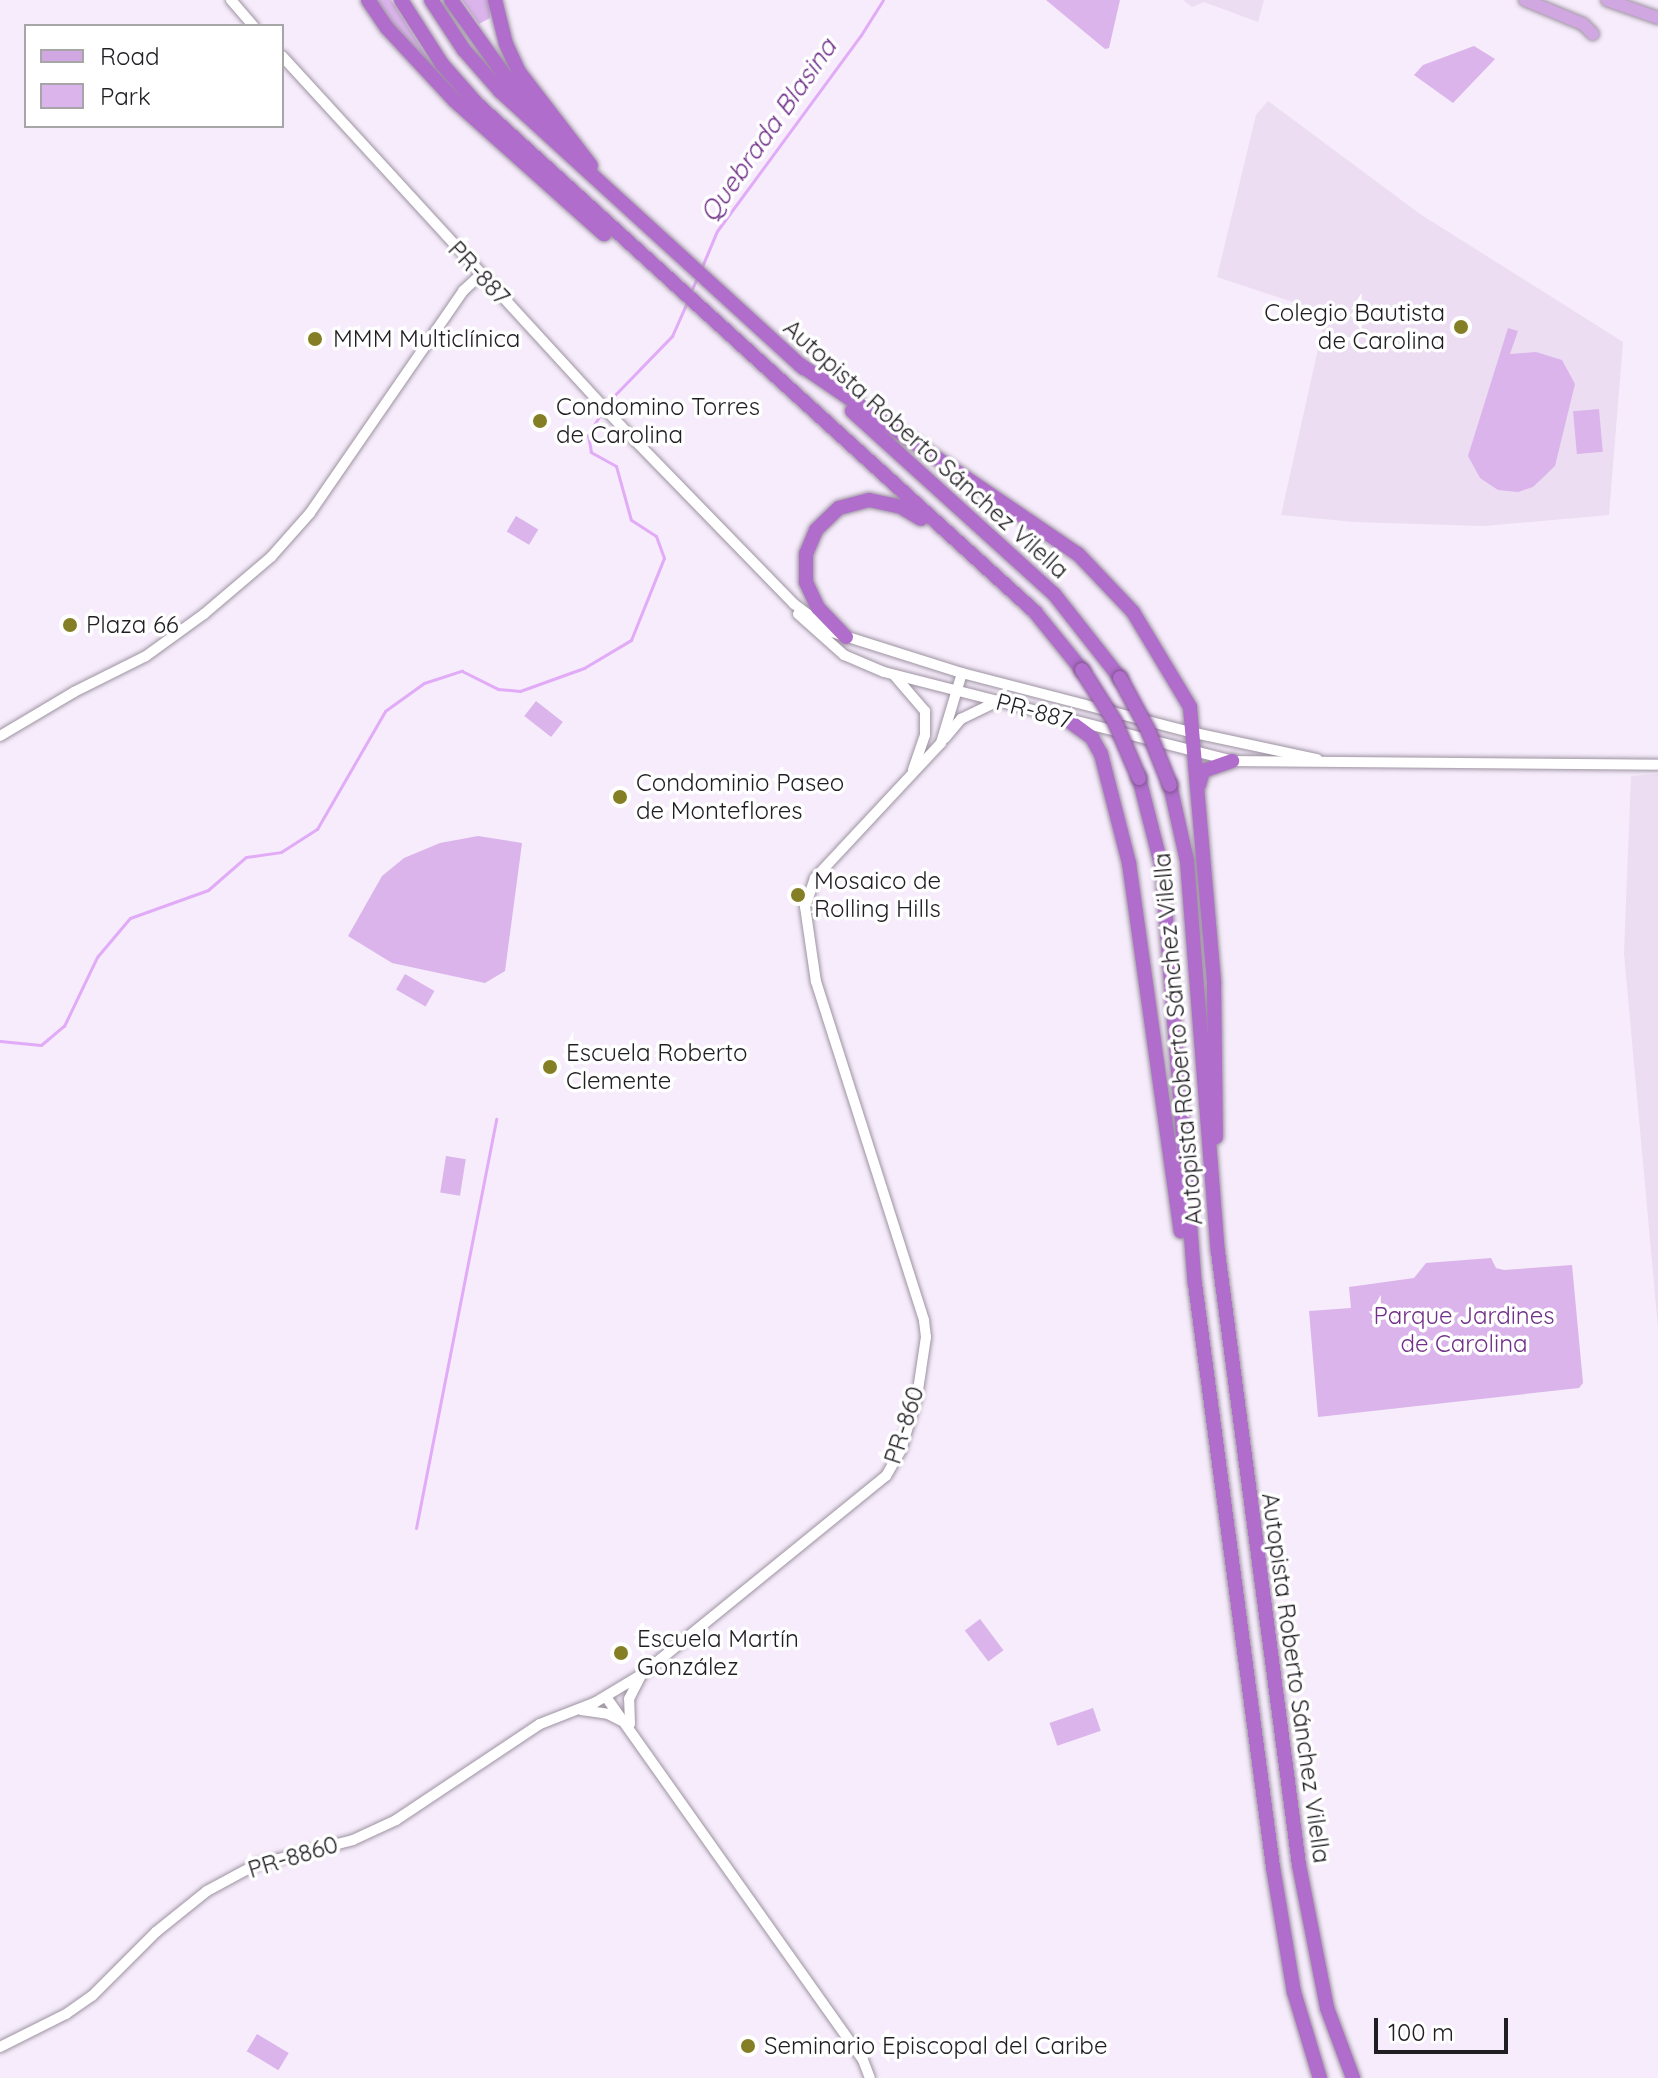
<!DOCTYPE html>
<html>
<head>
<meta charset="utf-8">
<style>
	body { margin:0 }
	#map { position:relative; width:1658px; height:2078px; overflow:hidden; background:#f6ecfb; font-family:Quicksand,sans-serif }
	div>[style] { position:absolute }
	.built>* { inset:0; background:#ecddf2 }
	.green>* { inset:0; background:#dab4eb; transform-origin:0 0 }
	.stream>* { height:3px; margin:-1.5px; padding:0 1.5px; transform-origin:1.5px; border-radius:1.5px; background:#e1abf8 }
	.roads { filter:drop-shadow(0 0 2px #9d93a1) drop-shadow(0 0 2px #9d93a1) }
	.secondary>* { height:10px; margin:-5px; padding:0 5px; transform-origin:5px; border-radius:5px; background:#fff }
	.primary>* { height:12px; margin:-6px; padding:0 6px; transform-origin:6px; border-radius:6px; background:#d0a7e0 }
	.highway>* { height:14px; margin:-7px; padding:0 7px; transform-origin:7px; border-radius:7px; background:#b06dcb }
	.bridges { filter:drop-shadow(0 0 2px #7e5190) drop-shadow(0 0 2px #7e5190) }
	.highway-bridge>* { height:14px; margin:-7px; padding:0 7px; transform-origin:7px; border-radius:7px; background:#b06dcb }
	.dots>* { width:22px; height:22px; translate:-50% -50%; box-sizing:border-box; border:4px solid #fff; border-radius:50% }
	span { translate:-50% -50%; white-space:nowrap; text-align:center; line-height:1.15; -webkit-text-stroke:7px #fff; paint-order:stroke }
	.street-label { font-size:24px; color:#211e23 }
	.poi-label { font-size:24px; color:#211e23 }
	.right { translate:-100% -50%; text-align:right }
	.left { translate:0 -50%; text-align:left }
	.park-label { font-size:24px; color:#71318a }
	.water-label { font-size:26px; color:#703089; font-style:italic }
	.legend { position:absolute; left:24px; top:24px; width:260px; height:104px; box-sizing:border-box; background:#fff; border:2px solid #a6a5a7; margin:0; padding:10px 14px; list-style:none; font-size:24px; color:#211e23 }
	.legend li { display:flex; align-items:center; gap:16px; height:40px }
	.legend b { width:40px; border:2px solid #a6a5a7 }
	.scale { position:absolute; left:1374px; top:2018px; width:134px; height:36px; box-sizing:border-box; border:4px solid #211e23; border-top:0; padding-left:10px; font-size:24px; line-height:28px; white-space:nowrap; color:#211e23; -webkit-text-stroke:6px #fff; paint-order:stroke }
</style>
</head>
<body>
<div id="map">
	<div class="built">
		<i style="clip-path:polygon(1183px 0,1264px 0,1258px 22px,1204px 2px,1192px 7px)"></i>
		<i style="clip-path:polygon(1268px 101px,1420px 214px,1623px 342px,1609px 515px,1483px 526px,1355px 522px,1281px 515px,1326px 313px,1217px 277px,1256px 115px)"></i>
		<i style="clip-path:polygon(1658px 774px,1658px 1328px,1624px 953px,1631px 776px)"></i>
	</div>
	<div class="green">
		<i style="clip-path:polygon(374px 0,391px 0,437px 73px,387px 18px)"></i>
		<i style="clip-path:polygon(462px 0,489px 0,490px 18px,479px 24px)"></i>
		<i style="clip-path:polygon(1046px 0,1120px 0,1109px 48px,1105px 49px)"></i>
		<i style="clip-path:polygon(1474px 46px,1495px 59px,1453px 103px,1414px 75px,1423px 65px)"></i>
		<i style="clip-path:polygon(1508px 328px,1518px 331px,1510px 354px,1536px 352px,1562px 360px,1575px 384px,1555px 466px,1533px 487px,1518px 492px,1498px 490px,1480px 478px,1468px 456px)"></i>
		<i style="left:1599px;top:409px;width:43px;height:26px;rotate:85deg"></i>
		<i style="left:516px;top:516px;width:26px;height:18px;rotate:31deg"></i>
		<i style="left:536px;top:701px;width:34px;height:19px;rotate:38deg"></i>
		<i style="clip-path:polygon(478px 836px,522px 843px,505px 971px,485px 983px,392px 963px,348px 936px,382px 876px,404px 858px,440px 843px)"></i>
		<i style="left:405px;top:974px;width:34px;height:18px;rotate:30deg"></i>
		<i style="left:446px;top:1156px;width:20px;height:37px;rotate:9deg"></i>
		<i style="clip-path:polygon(1491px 1258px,1496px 1268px,1504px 1270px,1572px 1265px,1583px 1383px,1579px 1388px,1318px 1417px,1309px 1311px,1351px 1308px,1349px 1287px,1414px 1278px,1426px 1263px)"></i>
		<i style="left:980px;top:1619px;width:39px;height:19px;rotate:53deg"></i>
		<i style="left:1093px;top:1708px;width:24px;height:46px;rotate:71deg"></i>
		<i style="left:257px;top:2034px;width:37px;height:20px;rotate:31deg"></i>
	</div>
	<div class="stream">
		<i style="left:701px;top:269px;width:41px;rotate:-67.2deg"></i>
		<i style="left:717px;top:231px;width:243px;rotate:-53.7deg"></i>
		<i style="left:861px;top:35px;width:41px;rotate:-57.8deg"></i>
		<i style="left:691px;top:291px;width:17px;rotate:-65deg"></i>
		<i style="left:609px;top:401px;width:91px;rotate:-45.9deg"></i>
		<i style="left:672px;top:336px;width:37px;rotate:-66deg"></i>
		<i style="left:0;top:1041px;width:41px;rotate:5.6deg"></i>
		<i style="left:41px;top:1045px;width:30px;rotate:-40deg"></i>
		<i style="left:64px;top:1026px;width:76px;rotate:-64.4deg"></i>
		<i style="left:97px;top:957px;width:51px;rotate:-49.8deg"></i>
		<i style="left:130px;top:918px;width:83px;rotate:-19.7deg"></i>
		<i style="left:208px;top:890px;width:50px;rotate:-41deg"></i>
		<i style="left:246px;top:857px;width:35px;rotate:-8deg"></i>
		<i style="left:281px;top:852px;width:43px;rotate:-32.6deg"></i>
		<i style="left:317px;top:829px;width:136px;rotate:-60deg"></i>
		<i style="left:385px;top:711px;width:48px;rotate:-35.7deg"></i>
		<i style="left:424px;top:683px;width:40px;rotate:-18deg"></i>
		<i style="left:462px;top:671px;width:40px;rotate:26.6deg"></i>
		<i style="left:498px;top:689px;width:22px;rotate:5deg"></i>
		<i style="left:520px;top:691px;width:68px;rotate:-19.8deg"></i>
		<i style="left:584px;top:668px;width:55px;rotate:-30.8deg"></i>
		<i style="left:631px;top:640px;width:88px;rotate:-68.1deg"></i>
		<i style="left:664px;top:558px;width:23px;rotate:-110deg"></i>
		<i style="left:656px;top:536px;width:30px;rotate:-147deg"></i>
		<i style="left:631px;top:520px;width:56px;rotate:-105.5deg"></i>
		<i style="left:616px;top:466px;width:29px;rotate:-151deg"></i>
		<i style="left:591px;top:452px;width:17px;rotate:-100deg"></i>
		<i style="left:588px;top:435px;width:23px;rotate:-59deg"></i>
		<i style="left:416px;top:1528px;width:417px;rotate:-78.9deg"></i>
	</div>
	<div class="roads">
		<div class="secondary">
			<i style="left:231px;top:0;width:35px;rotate:49deg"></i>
			<i style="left:282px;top:56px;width:503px;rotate:47.5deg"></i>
			<i style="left:622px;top:427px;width:247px;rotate:45.8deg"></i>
			<i style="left:794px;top:604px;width:47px;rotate:36.4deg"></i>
			<i style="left:832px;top:632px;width:136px;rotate:17.5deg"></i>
			<i style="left:962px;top:673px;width:236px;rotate:14.5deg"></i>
			<i style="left:1190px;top:732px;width:130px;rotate:12deg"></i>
			<i style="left:798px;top:614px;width:62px;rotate:41.7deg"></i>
			<i style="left:844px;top:655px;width:43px;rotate:23deg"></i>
			<i style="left:884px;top:672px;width:359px;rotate:14.3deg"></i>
			<i style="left:1232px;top:761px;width:426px;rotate:0.5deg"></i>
			<i style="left:894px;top:675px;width:48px;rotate:49.3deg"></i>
			<i style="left:925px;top:711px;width:24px;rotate:90deg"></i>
			<i style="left:925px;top:735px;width:37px;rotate:109deg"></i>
			<i style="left:0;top:736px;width:86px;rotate:-30.7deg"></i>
			<i style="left:74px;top:692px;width:80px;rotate:-26.6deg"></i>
			<i style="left:146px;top:656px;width:72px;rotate:-35.9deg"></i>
			<i style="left:204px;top:614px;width:88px;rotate:-40.4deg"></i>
			<i style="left:271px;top:557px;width:59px;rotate:-48.4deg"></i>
			<i style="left:310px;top:513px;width:270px;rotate:-55.4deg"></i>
			<i style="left:463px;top:291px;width:23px;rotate:-43deg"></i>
			<i style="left:945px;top:738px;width:25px;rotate:-50deg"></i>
			<i style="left:961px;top:719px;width:39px;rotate:-26deg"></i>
			<i style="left:606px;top:1697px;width:445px;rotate:54.7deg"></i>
			<i style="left:863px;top:2060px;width:19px;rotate:69deg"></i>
			<i style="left:581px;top:1710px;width:27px;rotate:8deg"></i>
			<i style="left:608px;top:1714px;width:20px;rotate:27deg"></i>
			<i style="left:630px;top:1724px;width:25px;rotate:-92deg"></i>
			<i style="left:629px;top:1699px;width:27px;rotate:-63deg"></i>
			<i style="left:0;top:2047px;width:74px;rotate:-26.6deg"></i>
			<i style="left:66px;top:2014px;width:32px;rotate:-35deg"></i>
			<i style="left:92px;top:1996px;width:91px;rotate:-45deg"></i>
			<i style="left:156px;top:1932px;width:65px;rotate:-38.8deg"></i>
			<i style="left:207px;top:1891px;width:55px;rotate:-28.4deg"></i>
			<i style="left:255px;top:1865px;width:101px;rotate:-14.3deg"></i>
			<i style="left:353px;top:1840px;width:47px;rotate:-24.9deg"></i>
			<i style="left:396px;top:1820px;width:173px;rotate:-33.7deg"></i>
			<i style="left:540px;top:1724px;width:60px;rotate:-21.4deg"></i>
			<i style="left:596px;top:1702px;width:52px;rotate:-31deg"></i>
			<i style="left:641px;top:1675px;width:316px;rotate:-39.1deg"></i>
			<i style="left:886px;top:1476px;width:30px;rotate:-60deg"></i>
			<i style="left:901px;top:1450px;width:55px;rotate:-73.2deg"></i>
			<i style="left:917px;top:1397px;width:61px;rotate:-81.5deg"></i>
			<i style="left:926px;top:1337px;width:17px;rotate:-97deg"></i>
			<i style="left:924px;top:1320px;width:355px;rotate:-107.7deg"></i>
			<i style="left:816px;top:982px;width:76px;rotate:-98.3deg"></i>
			<i style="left:805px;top:907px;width:31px;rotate:-71deg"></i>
			<i style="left:815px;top:878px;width:185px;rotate:-47deg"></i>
			<i style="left:941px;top:743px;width:73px;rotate:-73.3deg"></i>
		</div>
		<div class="primary">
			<i style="left:1525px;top:0;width:63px;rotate:22.5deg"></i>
			<i style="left:1583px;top:24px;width:14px;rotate:45deg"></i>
			<i style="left:1607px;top:0;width:54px;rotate:19.4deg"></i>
		</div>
		<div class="highway">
			<i style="left:368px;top:0;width:34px;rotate:56deg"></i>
			<i style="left:387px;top:28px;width:100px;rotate:47deg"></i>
			<i style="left:455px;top:101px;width:200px;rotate:41.8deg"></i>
			<i style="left:401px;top:0;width:76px;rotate:57.4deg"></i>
			<i style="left:442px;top:64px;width:53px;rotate:48.8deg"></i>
			<i style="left:477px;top:104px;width:755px;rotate:42.31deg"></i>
			<i style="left:1035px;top:612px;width:75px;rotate:51deg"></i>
			<i style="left:431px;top:0;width:60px;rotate:56.6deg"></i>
			<i style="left:464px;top:50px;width:55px;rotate:48.7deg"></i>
			<i style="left:500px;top:91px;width:411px;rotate:42.4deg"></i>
			<i style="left:451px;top:0;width:102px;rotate:54.6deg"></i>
			<i style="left:510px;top:83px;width:67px;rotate:46.8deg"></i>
			<i style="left:495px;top:0;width:45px;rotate:76deg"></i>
			<i style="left:506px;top:44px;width:31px;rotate:65deg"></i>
			<i style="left:519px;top:72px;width:118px;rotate:52.5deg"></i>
			<i style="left:799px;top:364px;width:338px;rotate:34.3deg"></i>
			<i style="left:1078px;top:554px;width:80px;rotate:46.5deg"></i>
			<i style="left:1133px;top:612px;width:111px;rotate:59deg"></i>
			<i style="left:1190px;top:707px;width:278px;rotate:85deg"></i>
			<i style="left:1214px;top:984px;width:153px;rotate:89.3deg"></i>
			<i style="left:852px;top:411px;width:273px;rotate:42.2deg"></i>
			<i style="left:1054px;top:594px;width:107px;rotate:51.8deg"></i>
			<i style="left:846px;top:637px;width:40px;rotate:-134deg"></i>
			<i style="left:818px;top:608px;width:29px;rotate:-115deg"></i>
			<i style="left:806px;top:582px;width:28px;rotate:-90deg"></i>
			<i style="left:806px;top:554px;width:26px;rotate:-67deg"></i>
			<i style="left:816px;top:530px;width:32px;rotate:-44deg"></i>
			<i style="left:839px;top:508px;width:31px;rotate:-15deg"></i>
			<i style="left:869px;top:500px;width:33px;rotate:12deg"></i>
			<i style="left:901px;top:507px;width:23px;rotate:31deg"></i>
			<i style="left:1069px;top:721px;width:29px;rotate:36deg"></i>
			<i style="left:1092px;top:738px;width:18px;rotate:61deg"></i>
			<i style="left:1101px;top:754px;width:113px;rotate:75.6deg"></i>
			<i style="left:1129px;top:863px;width:372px;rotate:82deg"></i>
			<i style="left:1139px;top:778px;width:93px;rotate:75.7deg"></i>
			<i style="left:1162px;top:868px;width:417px;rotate:85.5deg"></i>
			<i style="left:1195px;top:1284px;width:588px;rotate:82.38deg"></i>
			<i style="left:1273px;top:1867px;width:127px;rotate:80.5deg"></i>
			<i style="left:1294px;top:1992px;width:90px;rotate:73.2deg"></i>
			<i style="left:1170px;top:785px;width:78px;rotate:77.4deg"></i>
			<i style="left:1187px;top:861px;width:392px;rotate:85.5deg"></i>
			<i style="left:1218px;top:1252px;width:618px;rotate:82.47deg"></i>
			<i style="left:1299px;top:1865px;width:146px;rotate:78.9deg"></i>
			<i style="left:1327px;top:2008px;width:75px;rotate:69.6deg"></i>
			<i style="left:1199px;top:785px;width:15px;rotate:-74deg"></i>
			<i style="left:1203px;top:771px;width:31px;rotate:-19deg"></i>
		</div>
	</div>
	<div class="bridges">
		<div class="highway-bridge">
			<i style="left:1082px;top:670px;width:62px;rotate:57.6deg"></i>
			<i style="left:1115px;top:722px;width:61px;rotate:66.8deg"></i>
			<i style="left:1120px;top:678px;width:59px;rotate:61.7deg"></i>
			<i style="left:1148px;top:730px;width:59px;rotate:68.2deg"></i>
		</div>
	</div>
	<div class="dots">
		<i style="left:1461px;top:327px;background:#847e25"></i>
		<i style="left:315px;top:339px;background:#847e25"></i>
		<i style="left:540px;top:421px;background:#847e25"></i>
		<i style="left:70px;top:625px;background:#847e25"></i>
		<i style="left:620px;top:797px;background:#847e25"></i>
		<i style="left:798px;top:895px;background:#847e25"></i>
		<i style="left:550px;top:1067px;background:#847e25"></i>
		<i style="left:621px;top:1653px;background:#847e25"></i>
		<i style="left:748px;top:2046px;background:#847e25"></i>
	</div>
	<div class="street-label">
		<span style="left:479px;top:273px;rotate:47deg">PR-887</span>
		<span style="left:926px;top:449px;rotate:42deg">Autopista Roberto Sánchez Vilella</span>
		<span style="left:1034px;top:711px;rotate:15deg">PR-887</span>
		<span style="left:1178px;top:1039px;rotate:-95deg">Autopista Roberto Sánchez Vilella</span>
		<span style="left:904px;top:1425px;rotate:-72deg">PR-860</span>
		<span style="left:1296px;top:1678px;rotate:82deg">Autopista Roberto Sánchez Vilella</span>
		<span style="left:293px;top:1857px;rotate:-17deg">PR-8860</span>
	</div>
	<div class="poi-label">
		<span class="right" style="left:1445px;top:327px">Colegio Bautista<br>de Carolina</span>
		<span class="left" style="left:333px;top:339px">MMM Multiclínica</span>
		<span class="left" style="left:556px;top:421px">Condomino Torres<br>de Carolina</span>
		<span class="left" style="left:86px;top:625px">Plaza 66</span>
		<span class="left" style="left:636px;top:797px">Condominio Paseo<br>de Monteflores</span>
		<span class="left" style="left:814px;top:895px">Mosaico de<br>Rolling Hills</span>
		<span class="left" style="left:566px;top:1067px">Escuela Roberto<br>Clemente</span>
		<span class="left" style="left:637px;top:1653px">Escuela Martín<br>González</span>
		<span class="left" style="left:764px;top:2046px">Seminario Episcopal del Caribe</span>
	</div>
	<div class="park-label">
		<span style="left:1464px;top:1330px">Parque Jardines<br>de Carolina</span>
	</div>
	<div class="water-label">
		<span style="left:768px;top:130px;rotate:-55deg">Quebrada Blasina</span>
	</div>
	<ul class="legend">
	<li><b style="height:10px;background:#d0a7e0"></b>Road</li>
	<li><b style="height:22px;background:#dab4eb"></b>Park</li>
	</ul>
	<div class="scale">100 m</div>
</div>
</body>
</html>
